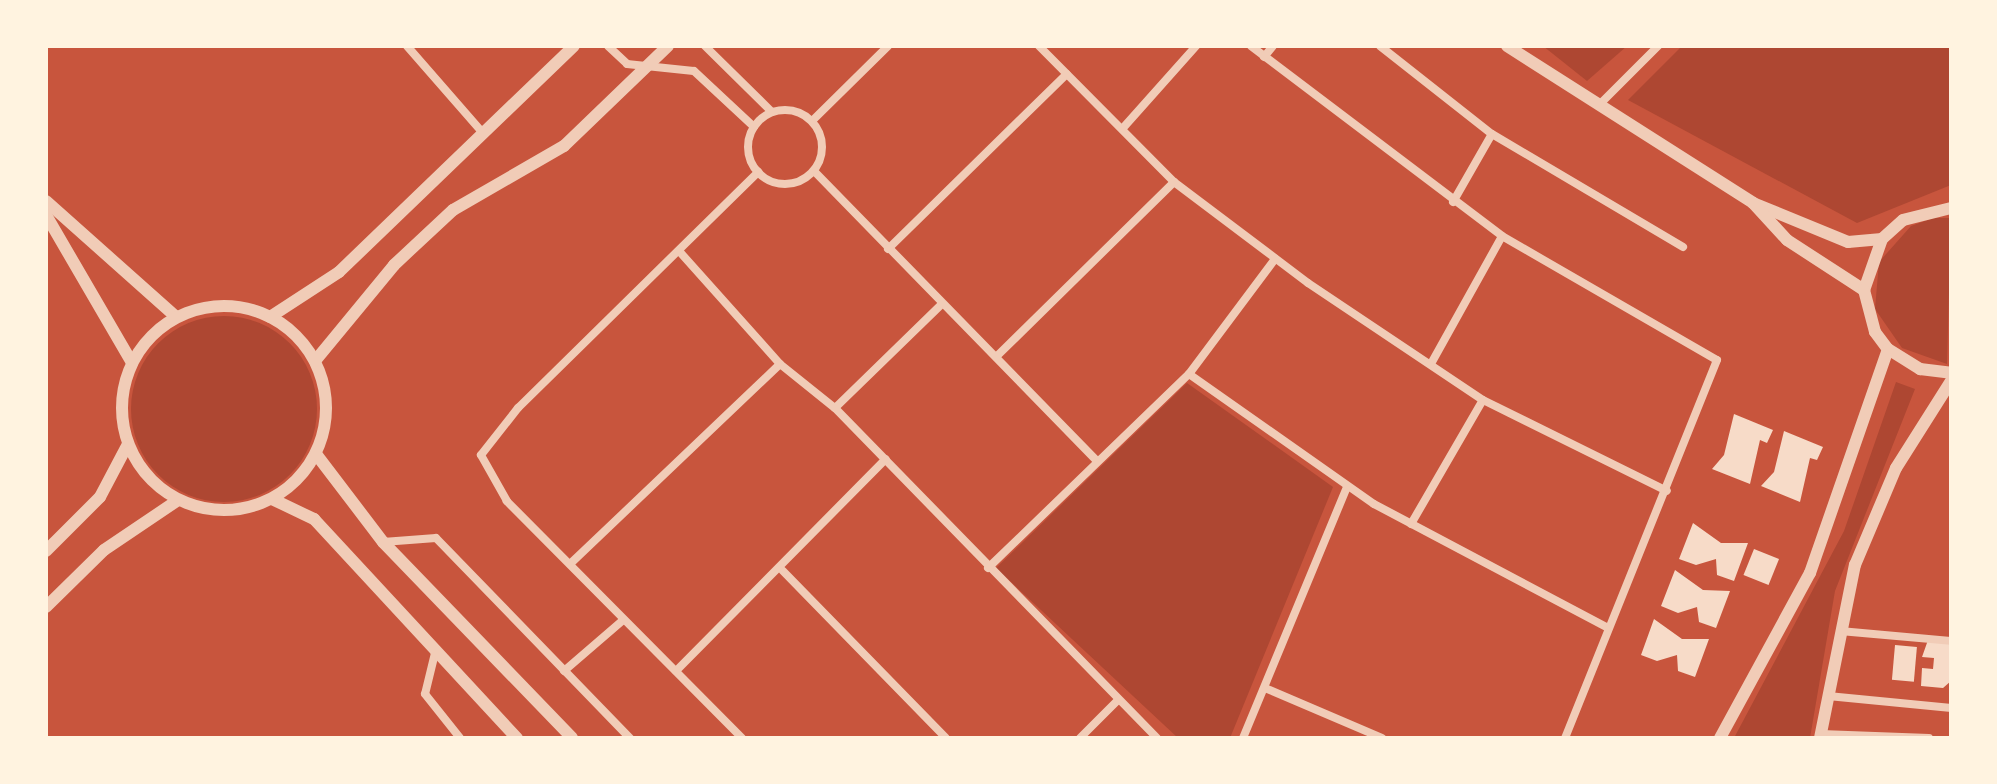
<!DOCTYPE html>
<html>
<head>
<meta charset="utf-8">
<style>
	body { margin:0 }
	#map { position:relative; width:1997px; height:784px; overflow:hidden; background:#c8553d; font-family:Figtree,sans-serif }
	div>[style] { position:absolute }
	.green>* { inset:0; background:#ae4732 }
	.round { border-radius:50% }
	.building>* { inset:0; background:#f7dbc8; transform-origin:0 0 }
	.minor>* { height:8px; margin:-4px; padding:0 4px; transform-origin:4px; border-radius:4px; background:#f1ccb7 }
	.minor>.ring { margin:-4px; padding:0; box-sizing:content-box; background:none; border:8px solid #f1ccb7; border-radius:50% }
	.tertiary>* { height:12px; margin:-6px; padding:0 6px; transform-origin:6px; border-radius:6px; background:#f1ccb7 }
	.tertiary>.ring { margin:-6px; padding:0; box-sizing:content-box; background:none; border:12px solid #f1ccb7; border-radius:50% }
	span { translate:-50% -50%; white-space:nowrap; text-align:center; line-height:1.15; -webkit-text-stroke:8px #fff3e0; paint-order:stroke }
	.frame { position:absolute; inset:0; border:48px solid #fff3e0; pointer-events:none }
</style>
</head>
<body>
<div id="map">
	<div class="green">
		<i style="clip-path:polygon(1543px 46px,1627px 46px,1587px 81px)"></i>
		<i style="clip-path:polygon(1682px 46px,1951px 46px,1951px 185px,1857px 223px,1628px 100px)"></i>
		<i style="clip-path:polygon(1933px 218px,1951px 218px,1947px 364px,1902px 348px,1875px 309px,1879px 262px,1911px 226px)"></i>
		<i class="round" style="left:131px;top:316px;width:186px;height:186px"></i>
		<i style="clip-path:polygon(1896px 382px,1915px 389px,1835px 591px,1810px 738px,1734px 738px,1844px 531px)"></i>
		<i style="clip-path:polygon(1187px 383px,1333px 487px,1230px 738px,1178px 738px,996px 568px)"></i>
	</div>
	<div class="building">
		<i style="clip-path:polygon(1734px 414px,1773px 430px,1767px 443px,1760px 440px,1750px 484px,1712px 469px,1724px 455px)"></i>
		<i style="clip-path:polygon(1784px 431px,1823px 447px,1817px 460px,1810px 458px,1800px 502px,1761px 486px,1774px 472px)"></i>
		<i style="clip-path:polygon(1693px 523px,1721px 543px,1748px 543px,1734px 581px,1717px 575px,1716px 559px,1696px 565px,1679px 559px)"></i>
		<i style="left:1754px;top:549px;width:27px;height:28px;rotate:22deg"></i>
		<i style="clip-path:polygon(1675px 570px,1703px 590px,1730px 591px,1716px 628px,1699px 622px,1697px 607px,1678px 613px,1661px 606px)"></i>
		<i style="clip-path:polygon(1654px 619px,1682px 639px,1709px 639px,1695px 677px,1678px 671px,1677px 655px,1657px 661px,1641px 655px)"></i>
		<i style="clip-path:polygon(1928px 640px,1949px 641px,1951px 681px,1943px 688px,1921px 686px,1922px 668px,1933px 669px,1934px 658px,1922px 657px)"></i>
		<i style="left:1895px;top:645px;width:22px;height:35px;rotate:5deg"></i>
	</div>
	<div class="minor">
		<i style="left:407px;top:46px;width:116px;rotate:48.9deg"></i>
		<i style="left:608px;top:46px;width:26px;rotate:43deg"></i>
		<i style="left:627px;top:64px;width:67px;rotate:6deg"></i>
		<i style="left:694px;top:71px;width:82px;rotate:43deg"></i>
		<i style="left:705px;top:46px;width:94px;rotate:44.6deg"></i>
		<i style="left:1039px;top:46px;width:192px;rotate:45.2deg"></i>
		<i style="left:1174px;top:182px;width:168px;rotate:37deg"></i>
		<i style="left:1308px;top:283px;width:211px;rotate:33.8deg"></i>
		<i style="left:1483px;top:400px;width:205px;rotate:26.3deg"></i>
		<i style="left:1251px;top:46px;width:315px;rotate:37.1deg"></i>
		<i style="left:1502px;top:236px;width:248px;rotate:30deg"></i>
		<i style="left:1717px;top:360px;width:407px;rotate:111.9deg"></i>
		<i style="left:1380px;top:46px;width:142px;rotate:38.2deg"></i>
		<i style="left:1492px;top:134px;width:222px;rotate:30.6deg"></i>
		<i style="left:1264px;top:57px;width:14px;rotate:-51deg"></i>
		<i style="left:1601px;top:103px;width:81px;rotate:-45deg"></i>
		<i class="ring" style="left:748px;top:110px;width:66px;height:66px"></i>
		<i style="left:812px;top:121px;width:107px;rotate:-44.6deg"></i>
		<i style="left:1123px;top:128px;width:110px;rotate:-48.3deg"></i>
		<i style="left:814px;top:171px;width:405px;rotate:45.7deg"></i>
		<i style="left:1453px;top:202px;width:78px;rotate:-60.2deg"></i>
		<i style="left:888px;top:249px;width:250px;rotate:-44.4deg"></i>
		<i style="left:679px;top:251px;width:152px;rotate:48.2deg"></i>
		<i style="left:780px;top:364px;width:70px;rotate:38.7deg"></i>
		<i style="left:835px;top:408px;width:461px;rotate:45.7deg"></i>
		<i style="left:998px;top:355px;width:247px;rotate:-44.5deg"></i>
		<i style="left:1432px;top:362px;width:144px;rotate:-60.9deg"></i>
		<i style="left:1189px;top:374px;width:226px;rotate:35.1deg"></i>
		<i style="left:1374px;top:504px;width:265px;rotate:27.9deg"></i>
		<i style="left:835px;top:408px;width:146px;rotate:-44.2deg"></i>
		<i style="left:1411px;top:524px;width:143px;rotate:-59.9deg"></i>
		<i style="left:383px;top:542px;width:53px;rotate:-4.3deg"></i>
		<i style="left:436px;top:538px;width:279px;rotate:45.9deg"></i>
		<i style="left:570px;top:564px;width:290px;rotate:-43.6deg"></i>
		<i style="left:988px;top:568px;width:279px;rotate:-44deg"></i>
		<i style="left:1189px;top:374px;width:144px;rotate:-53.2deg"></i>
		<i style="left:783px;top:571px;width:233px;rotate:45.7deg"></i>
		<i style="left:1840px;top:631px;width:111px;rotate:5.1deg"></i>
		<i style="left:436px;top:649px;width:46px;rotate:103.7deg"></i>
		<i style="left:425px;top:694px;width:56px;rotate:51.5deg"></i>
		<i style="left:564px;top:671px;width:77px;rotate:-40.8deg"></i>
		<i style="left:676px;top:671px;width:298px;rotate:-45.3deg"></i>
		<i style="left:1265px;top:688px;width:127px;rotate:23.1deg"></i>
		<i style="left:1828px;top:696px;width:124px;rotate:5.6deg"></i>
		<i style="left:1821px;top:734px;width:108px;rotate:2.1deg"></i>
		<i style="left:742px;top:738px;width:334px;rotate:-134.8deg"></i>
		<i style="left:507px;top:501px;width:53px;rotate:-119.5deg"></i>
		<i style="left:481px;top:455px;width:60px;rotate:-51.8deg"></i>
		<i style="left:518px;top:408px;width:337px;rotate:-44.5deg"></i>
		<i style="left:1080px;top:738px;width:52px;rotate:-45deg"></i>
		<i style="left:1243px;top:738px;width:272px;rotate:-67.5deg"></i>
	</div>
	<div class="tertiary">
		<i style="left:1507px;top:46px;width:292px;rotate:32.5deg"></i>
		<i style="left:1753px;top:203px;width:103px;rotate:22.3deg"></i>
		<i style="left:1848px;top:242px;width:34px;rotate:-5deg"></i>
		<i style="left:46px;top:201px;width:174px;rotate:41.7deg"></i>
		<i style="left:1753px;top:203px;width:50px;rotate:47.4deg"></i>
		<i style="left:1787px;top:240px;width:92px;rotate:33deg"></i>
		<i style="left:1951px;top:208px;width:49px;rotate:166deg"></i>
		<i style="left:1903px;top:220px;width:28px;rotate:138deg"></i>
		<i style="left:1882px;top:239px;width:54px;rotate:109.4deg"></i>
		<i style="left:1864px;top:290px;width:43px;rotate:75.3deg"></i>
		<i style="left:1875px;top:332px;width:21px;rotate:53deg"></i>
		<i style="left:1888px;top:349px;width:38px;rotate:32deg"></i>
		<i style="left:1920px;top:369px;width:31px;rotate:7deg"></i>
		<i style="left:46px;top:215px;width:171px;rotate:59.8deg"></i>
		<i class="ring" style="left:122px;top:306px;width:192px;height:192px"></i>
		<i style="left:270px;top:317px;width:82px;rotate:-33.1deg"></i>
		<i style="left:339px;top:272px;width:326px;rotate:-43.9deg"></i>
		<i style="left:315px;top:361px;width:124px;rotate:-50.5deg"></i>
		<i style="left:394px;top:265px;width:81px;rotate:-43deg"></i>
		<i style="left:453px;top:210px;width:128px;rotate:-30deg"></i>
		<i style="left:564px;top:146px;width:144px;rotate:-43.9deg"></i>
		<i style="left:316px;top:454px;width:111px;rotate:52.7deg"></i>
		<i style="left:383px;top:542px;width:272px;rotate:46deg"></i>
		<i style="left:272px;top:499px;width:47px;rotate:25.5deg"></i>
		<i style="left:314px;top:519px;width:299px;rotate:47.2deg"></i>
		<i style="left:46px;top:551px;width:76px;rotate:-45deg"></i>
		<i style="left:100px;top:497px;width:60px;rotate:-62.2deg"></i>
		<i style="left:46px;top:607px;width:81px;rotate:-44.5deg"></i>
		<i style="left:104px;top:550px;width:89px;rotate:-34deg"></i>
		<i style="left:1720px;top:738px;width:188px;rotate:-61.4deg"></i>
		<i style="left:1810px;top:573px;width:237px;rotate:-70.8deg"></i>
		<i style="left:1820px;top:738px;width:177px;rotate:-78.6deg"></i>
		<i style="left:1855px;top:565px;width:105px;rotate:-67.1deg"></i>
		<i style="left:1896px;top:468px;width:103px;rotate:-57.7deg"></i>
	</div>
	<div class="frame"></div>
</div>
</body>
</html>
